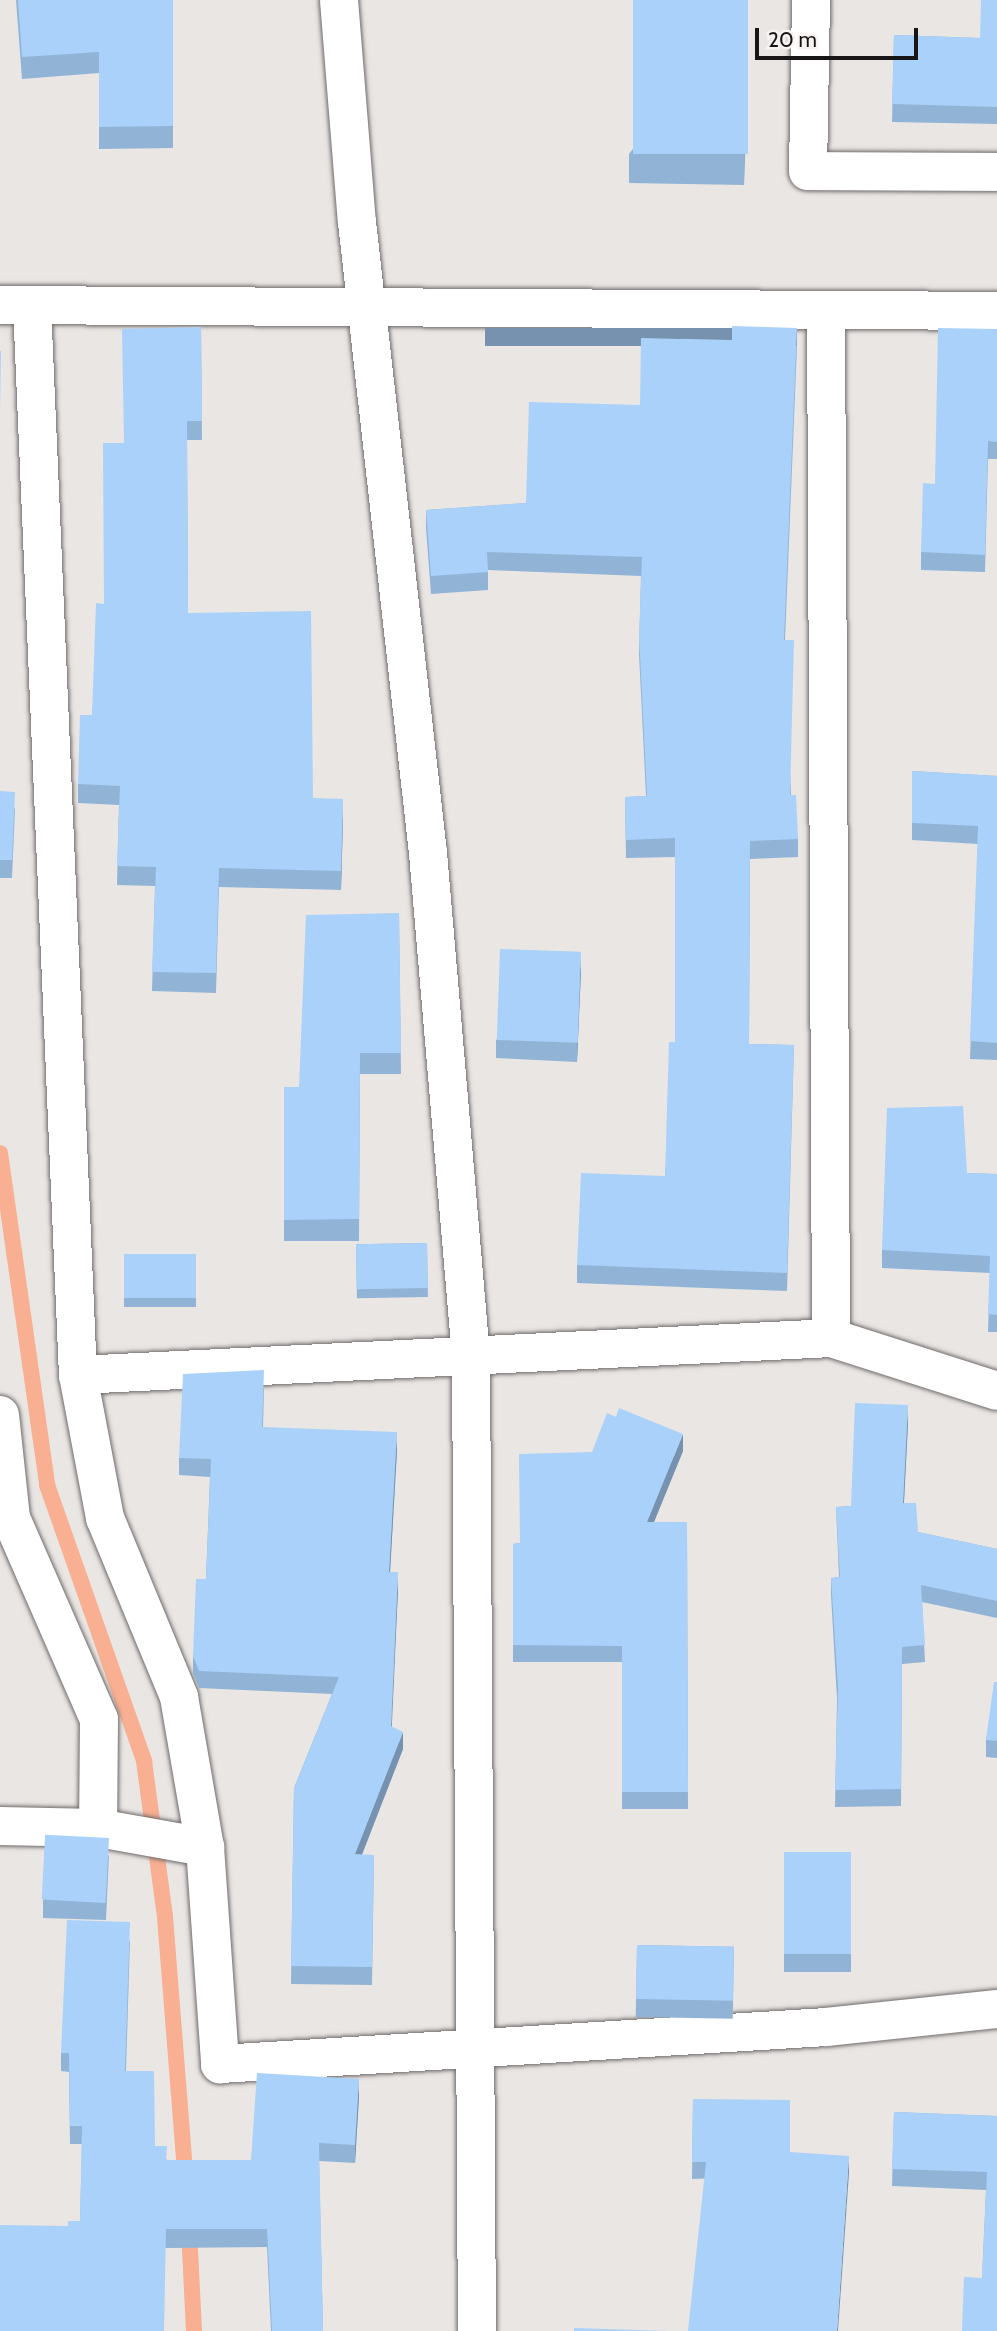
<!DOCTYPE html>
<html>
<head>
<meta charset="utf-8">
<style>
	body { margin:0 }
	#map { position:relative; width:997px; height:2331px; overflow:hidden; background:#eae6e4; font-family:Cabin,sans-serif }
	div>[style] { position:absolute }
	.stream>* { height:16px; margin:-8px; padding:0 8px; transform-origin:8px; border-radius:8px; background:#f8af92 }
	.roads { filter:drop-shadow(0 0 2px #6f6b6a) drop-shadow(0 0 2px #6f6b6a) }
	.street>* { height:38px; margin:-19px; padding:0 19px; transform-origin:19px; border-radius:19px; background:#fff }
	.secondary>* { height:38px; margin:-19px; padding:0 19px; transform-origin:19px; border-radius:19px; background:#fff }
	.wall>* { inset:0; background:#91b4d6; transform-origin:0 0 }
	.shaded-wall>* { inset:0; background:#7692ae; transform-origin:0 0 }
	.building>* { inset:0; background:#a9d1f9; transform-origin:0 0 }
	span { translate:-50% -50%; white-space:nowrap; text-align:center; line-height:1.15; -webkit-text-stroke:7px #f8f3f2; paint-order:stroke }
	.scale { position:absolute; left:755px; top:28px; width:163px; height:32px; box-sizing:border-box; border:4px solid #171515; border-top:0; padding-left:9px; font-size:21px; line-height:24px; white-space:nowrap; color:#171515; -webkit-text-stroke:5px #f8f3f2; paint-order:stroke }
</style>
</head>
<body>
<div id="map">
	<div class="stream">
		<i style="left:0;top:1153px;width:335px;rotate:81.9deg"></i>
		<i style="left:47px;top:1485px;width:293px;rotate:70.6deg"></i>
		<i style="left:144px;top:1761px;width:157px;rotate:82.3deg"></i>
		<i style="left:165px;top:1917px;width:266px;rotate:85.5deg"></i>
		<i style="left:189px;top:2229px;width:102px;rotate:87.2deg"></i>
	</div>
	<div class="roads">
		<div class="street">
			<i style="left:811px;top:0;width:171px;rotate:91deg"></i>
			<i style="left:808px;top:171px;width:189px;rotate:0.3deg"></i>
			<i style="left:0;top:305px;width:997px;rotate:0.34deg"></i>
			<i style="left:32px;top:305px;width:1071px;rotate:87.54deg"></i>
			<i style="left:78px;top:1375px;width:146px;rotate:79.3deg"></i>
			<i style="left:105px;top:1518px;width:194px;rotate:67.5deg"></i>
			<i style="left:179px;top:1697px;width:152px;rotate:80.2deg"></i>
			<i style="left:205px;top:1847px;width:218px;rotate:86deg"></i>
			<i style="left:220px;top:2064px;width:607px;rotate:-3.49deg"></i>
			<i style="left:826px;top:2027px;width:172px;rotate:-6deg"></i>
			<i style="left:826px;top:310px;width:1028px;rotate:89.72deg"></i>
			<i style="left:78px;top:1375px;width:754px;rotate:-2.81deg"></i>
			<i style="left:831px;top:1338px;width:174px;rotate:17.7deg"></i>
			<i style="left:0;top:1415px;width:104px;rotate:83.9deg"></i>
			<i style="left:11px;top:1518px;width:219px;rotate:66.4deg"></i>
			<i style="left:99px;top:1719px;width:109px;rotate:90.5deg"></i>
			<i style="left:0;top:1826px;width:98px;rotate:1.2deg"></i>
			<i style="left:98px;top:1828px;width:109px;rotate:10.1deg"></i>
		</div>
		<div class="secondary">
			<i style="left:339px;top:0;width:223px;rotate:85.4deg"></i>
			<i style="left:357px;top:222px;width:635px;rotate:83.58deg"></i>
			<i style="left:428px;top:853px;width:506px;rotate:85.12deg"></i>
			<i style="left:471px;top:1357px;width:974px;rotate:89.65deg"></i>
		</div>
	</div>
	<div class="wall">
		<i style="clip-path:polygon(16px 0,173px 0,173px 148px,99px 149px,99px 73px,22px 79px)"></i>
		<i style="clip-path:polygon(748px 0,744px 185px,629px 183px,629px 154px)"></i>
		<i style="clip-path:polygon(997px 0,997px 124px,892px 122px,894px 35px,980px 38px)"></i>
		<i style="clip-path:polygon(201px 327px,202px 440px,187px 440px,188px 613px,313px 798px,343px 818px,341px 890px,219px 887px,216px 993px,152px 991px,155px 886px,117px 885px,119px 805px,78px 803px,78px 784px,92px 715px,104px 604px)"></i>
		<i style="clip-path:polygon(997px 329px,997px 459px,988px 459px,985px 572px,921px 570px,921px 552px)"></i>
		<i style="clip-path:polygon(797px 346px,785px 640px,791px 795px,798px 839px,798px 857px,750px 859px,749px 1044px,794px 1045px,787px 1291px,577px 1283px,577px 1265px,665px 1176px,675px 1042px,675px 857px,626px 858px,625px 797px,646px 796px,639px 654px,641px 576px,488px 570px,488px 590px,431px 594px,426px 528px,426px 510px,526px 503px,640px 405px)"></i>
		<i style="clip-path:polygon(912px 771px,997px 776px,997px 1060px,970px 1059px,978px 844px,912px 840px)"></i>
		<i style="clip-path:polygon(0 791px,15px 809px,12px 878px,0 878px)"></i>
		<i style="clip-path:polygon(399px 913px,401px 1074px,360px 1074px,359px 1241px,284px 1241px,284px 1087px,299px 1087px)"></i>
		<i style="clip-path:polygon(581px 970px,577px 1062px,496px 1058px,496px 1040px)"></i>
		<i style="clip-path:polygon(967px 1173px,997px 1174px,997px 1332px,988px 1332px,990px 1273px,882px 1268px,882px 1250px)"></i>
		<i style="left:427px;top:1243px;width:54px;height:71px;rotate:89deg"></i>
		<i style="left:196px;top:1254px;width:53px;height:72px;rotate:90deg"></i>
		<i style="clip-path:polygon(264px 1388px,263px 1427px,397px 1450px,390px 1572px,398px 1590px,391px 1727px,403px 1749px,362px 1855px,374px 1855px,372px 1985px,291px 1984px,294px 1788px,332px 1694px,199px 1688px,193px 1674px,193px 1656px,206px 1579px,210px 1477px,179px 1475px,179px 1458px)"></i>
		<i style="clip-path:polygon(908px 1423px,904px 1503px,918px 1532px,997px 1549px,997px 1618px,922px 1602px,925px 1662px,902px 1664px,901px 1806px,835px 1807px,837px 1699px,831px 1595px,831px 1578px,839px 1577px,836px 1507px,851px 1506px)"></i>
		<i style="clip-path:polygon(683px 1451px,654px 1522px,687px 1522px,688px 1809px,622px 1809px,622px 1662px,513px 1662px,513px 1544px,520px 1543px)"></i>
		<i style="clip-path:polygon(997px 1682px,997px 1758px,986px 1757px,986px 1740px)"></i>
		<i style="left:784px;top:1852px;width:67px;height:120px"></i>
		<i style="clip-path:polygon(109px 1855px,106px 1920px,43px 1918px,43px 1900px)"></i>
		<i style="clip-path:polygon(130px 1940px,126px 2071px,155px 2146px,167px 2160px,251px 2160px,359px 2097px,355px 2163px,319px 2161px,323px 2331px,271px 2331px,267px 2247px,166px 2248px,68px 2226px,80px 2221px,82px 2144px,70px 2144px,69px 2072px,61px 2071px,61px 2053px)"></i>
		<i style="left:637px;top:1945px;width:97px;height:72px;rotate:1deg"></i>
		<i style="clip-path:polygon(693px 2099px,790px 2152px,849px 2173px,692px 2179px)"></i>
		<i style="clip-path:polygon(894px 2112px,997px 2116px,982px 2278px,986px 2190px,892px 2186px)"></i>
	</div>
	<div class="shaded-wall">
		<i style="clip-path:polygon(748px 0,744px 185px,744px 156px)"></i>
		<i style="left:797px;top:328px;width:18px;height:312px;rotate:90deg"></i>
		<i style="clip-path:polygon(343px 799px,343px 818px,341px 890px,341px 871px)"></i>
		<i style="clip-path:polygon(581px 952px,581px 970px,577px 1062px,577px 1044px)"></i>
		<i style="clip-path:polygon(908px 1405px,908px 1423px,903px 1520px,903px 1503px)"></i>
		<i style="clip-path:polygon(397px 1432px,397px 1450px,389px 1590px,389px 1572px)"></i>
		<i style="clip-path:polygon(683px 1434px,683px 1451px,647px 1539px,647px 1522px)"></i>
		<i style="clip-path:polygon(398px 1572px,398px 1590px,391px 1744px,391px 1726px)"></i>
		<i style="clip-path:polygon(403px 1732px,403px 1749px,355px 1872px,355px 1854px)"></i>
		<i style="clip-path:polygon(359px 2079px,359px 2097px,355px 2163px,355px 2145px)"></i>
		<i style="clip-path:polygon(849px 2156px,849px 2173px,838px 2331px,837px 2331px)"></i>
	</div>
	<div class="building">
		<i style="clip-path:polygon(18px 0,173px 0,173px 126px,99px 127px,99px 52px,22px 57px)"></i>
		<i style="left:633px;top:0;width:115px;height:154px"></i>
		<i style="clip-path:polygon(981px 0,997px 0,997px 107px,892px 104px,894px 35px,980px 38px)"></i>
		<i style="clip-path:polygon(732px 326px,797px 328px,784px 640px,794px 640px,790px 795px,796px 795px,798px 839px,750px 841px,749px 1044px,794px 1045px,787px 1273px,577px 1265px,581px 1173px,665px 1176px,669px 1042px,675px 1042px,675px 838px,626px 840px,625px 797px,647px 796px,639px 636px,642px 557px,487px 552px,488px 572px,431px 576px,426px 510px,526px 503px,529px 402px,640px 405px,641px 338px,732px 340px)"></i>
		<i style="clip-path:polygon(201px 327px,202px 421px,187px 421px,188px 613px,311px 611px,313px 798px,343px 799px,341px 871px,219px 868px,216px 973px,152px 972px,156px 867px,117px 866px,120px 786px,78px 784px,80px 715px,92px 715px,96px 603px,104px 604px,103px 443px,124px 443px,122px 329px)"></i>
		<i style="clip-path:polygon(938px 328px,997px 329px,997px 442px,988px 441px,985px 555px,921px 552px,923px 483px,935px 484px)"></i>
		<i style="clip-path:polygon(0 351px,1px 351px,0 411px)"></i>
		<i style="clip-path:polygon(912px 771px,997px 776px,997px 1043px,970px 1041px,978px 826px,912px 823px)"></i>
		<i style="clip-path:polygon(0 791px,15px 792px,12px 860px,0 860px)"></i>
		<i style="clip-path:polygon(399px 913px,401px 1053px,360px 1053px,359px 1219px,284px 1220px,284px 1087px,299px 1087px,306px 915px)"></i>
		<i style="left:500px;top:949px;width:81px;height:91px;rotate:2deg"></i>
		<i style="clip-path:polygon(963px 1106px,967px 1173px,997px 1174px,997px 1315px,988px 1314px,990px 1256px,882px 1250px,887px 1108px)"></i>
		<i style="left:427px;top:1243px;width:45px;height:71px;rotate:89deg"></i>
		<i style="left:196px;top:1254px;width:44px;height:72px;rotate:90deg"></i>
		<i style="clip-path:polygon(264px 1370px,262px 1427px,397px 1432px,389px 1572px,398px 1572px,391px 1726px,403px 1732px,355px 1854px,374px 1855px,372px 1967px,291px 1966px,294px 1788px,339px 1677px,199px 1671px,193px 1656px,196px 1579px,206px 1579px,211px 1459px,179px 1458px,183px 1374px)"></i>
		<i style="clip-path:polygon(855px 1403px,908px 1405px,903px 1503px,916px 1503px,918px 1532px,997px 1549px,997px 1601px,921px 1585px,925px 1645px,902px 1647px,901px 1789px,835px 1790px,838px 1687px,831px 1578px,840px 1577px,836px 1507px,851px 1506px)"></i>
		<i style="clip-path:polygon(619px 1408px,683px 1434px,647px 1522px,687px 1522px,688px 1792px,622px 1792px,622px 1646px,513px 1645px,513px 1544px,520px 1543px,519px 1454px,592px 1452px,607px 1413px,616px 1417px)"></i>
		<i style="clip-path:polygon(994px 1682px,997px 1682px,997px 1741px,986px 1740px)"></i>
		<i style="left:109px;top:1838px;width:65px;height:64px;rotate:93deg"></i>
		<i style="left:784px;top:1852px;width:67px;height:102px"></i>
		<i style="clip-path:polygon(67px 1920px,130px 1922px,125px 2071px,154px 2071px,155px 2146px,167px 2146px,166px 2160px,251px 2160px,257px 2073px,359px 2079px,355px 2145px,319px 2143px,323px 2331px,272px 2331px,267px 2229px,166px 2229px,164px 2331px,0 2331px,0 2225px,68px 2226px,68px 2221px,80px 2221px,82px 2126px,70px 2126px,69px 2053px,61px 2053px)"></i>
		<i style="left:637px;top:1945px;width:97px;height:54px;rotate:1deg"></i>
		<i style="clip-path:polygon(693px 2099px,790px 2100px,790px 2152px,849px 2156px,837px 2331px,688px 2331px,706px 2162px,692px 2162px)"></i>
		<i style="clip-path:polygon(894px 2112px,997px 2116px,997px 2331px,962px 2331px,964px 2277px,982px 2278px,987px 2172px,892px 2169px)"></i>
		<i style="clip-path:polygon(574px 2328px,669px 2331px,574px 2331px)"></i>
	</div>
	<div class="scale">20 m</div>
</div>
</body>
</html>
